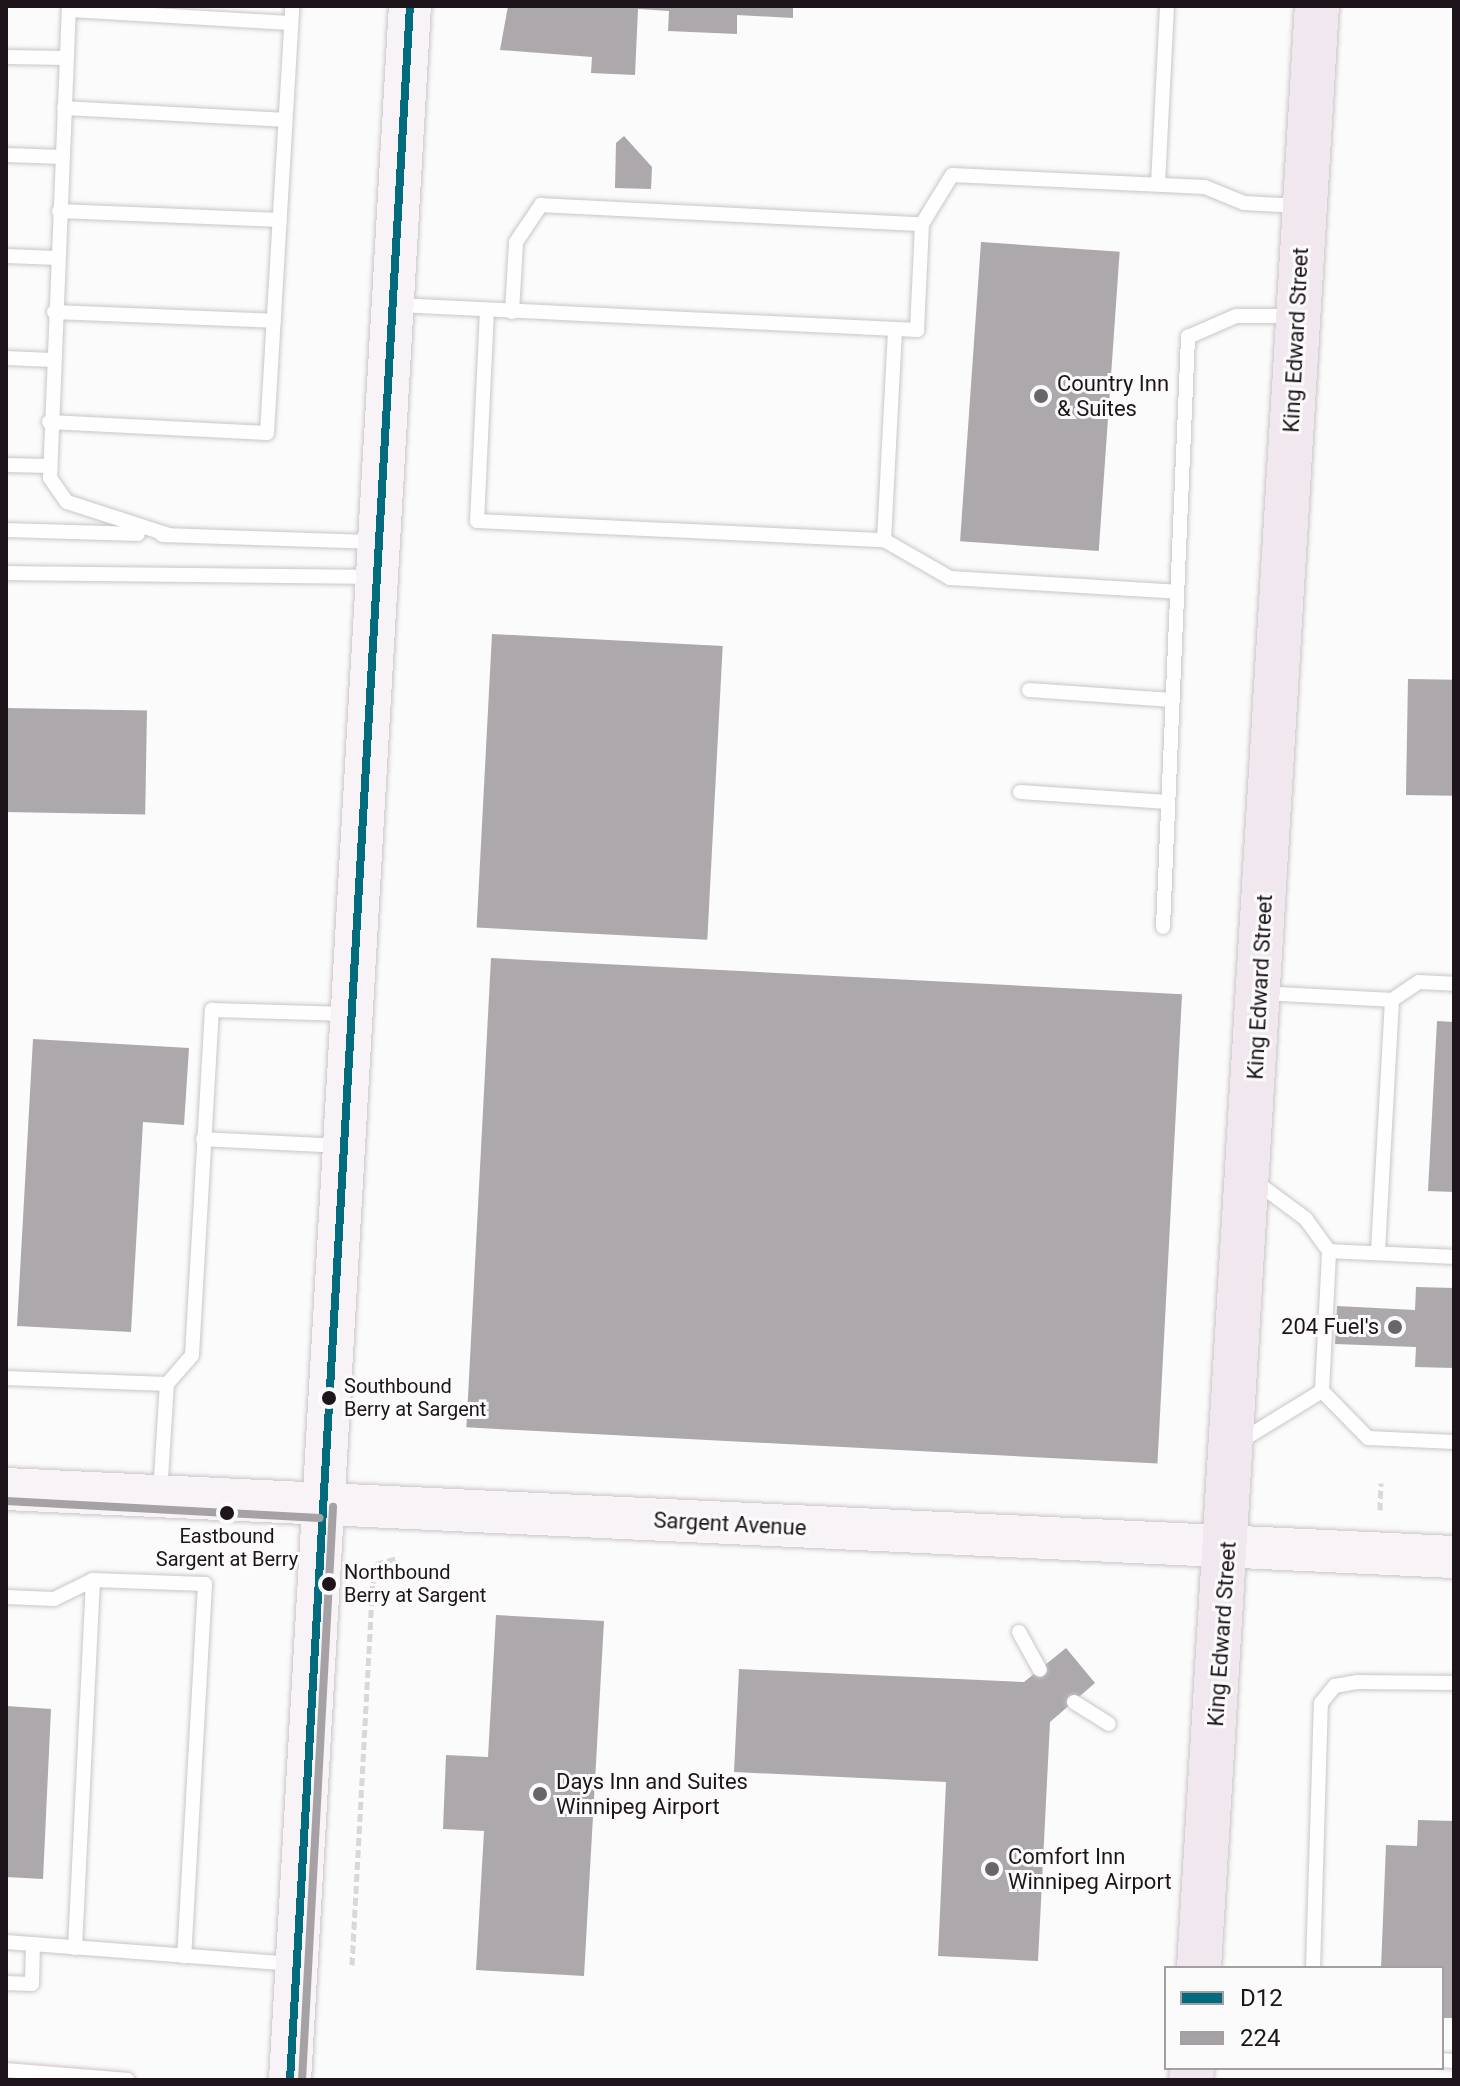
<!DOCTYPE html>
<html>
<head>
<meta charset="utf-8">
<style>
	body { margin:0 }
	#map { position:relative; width:1460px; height:2086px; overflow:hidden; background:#fbfbfb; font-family:Roboto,sans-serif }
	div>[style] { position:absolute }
	.building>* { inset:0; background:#ada8ac; transform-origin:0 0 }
	.path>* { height:5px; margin-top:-2.5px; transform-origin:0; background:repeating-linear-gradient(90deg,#d8d8d8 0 8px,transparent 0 12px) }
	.roads { filter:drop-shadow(0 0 2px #cbc5c8) drop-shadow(0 0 2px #cbc5c8) }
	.lane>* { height:14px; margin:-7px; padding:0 7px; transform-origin:7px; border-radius:7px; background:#fefefe }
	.secondary>* { height:42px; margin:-21px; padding:0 21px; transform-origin:21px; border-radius:21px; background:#f8f3f6 }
	.primary>* { height:44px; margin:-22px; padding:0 22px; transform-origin:22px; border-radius:22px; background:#f0e8ee }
	.bus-1>* { height:8px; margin:-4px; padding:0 4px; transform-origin:4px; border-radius:4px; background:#026c7e }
	.bus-2>* { height:8px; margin:-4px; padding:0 4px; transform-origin:4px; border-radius:4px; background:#a5a1a4 }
	.dots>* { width:22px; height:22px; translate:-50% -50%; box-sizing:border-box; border:4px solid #fbfbfb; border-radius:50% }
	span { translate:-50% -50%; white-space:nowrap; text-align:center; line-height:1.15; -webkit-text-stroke:6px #fbfbfb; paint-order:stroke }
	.bus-label { font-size:20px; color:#1e141b }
	.left { translate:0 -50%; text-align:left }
	.street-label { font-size:22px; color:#1e141b }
	.poi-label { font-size:22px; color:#1e141b }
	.right { translate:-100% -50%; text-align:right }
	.frame { position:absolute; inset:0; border:8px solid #1e141b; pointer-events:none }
	.legend { position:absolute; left:1164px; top:1966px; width:280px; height:104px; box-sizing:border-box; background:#fbfbfb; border:2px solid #a39fa1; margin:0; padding:10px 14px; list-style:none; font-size:24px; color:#1e141b }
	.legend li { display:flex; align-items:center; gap:16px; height:40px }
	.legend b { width:40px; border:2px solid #a39fa1 }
</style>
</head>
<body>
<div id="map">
	<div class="building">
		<i style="clip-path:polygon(508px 6px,793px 6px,793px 18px,737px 15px,737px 34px,668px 31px,669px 11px,638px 9px,635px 75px,591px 73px,592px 57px,500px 50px)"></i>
		<i style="clip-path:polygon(624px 136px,652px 167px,651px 189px,615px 188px,616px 143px)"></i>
		<i style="left:981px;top:242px;width:139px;height:300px;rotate:4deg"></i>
		<i style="left:492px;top:634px;width:231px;height:294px;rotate:3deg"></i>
		<i style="left:1408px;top:679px;width:46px;height:116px;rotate:1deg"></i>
		<i style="left:6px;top:708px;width:141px;height:104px;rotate:1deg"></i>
		<i style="left:491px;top:958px;width:692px;height:470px;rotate:3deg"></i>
		<i style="clip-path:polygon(1437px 1021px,1454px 1022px,1454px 1192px,1428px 1191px)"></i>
		<i style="clip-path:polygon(33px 1039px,189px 1048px,184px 1125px,143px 1122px,131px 1332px,17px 1326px)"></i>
		<i style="clip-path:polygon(1416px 1287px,1454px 1288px,1454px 1368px,1415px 1367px,1416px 1347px,1335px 1344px,1337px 1306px,1415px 1310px)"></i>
		<i style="clip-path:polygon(496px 1615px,604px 1621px,584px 1976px,476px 1970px,484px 1831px,443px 1829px,446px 1755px,488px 1757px)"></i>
		<i style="clip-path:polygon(1066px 1648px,1095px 1683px,1050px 1722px,1038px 1961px,938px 1956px,946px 1782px,734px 1772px,739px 1669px,1024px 1682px)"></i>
		<i style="clip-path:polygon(6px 1706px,51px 1709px,43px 1879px,6px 1877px)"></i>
		<i style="clip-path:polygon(1418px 1820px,1454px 1821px,1454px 2018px,1442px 2018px,1442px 1968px,1381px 1968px,1386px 1845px,1417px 1846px)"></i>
	</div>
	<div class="path">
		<i style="left:1380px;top:1510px;width:27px;rotate:-88deg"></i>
		<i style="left:352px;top:1965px;width:383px;rotate:-86.9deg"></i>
		<i style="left:373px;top:1583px;width:19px;rotate:-81deg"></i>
		<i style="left:376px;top:1564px;width:24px;rotate:-15deg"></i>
	</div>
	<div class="roads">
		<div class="lane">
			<i style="left:69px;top:6px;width:472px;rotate:92.3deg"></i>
			<i style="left:50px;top:478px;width:29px;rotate:55deg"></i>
			<i style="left:67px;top:502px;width:107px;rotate:17.9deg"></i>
			<i style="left:69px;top:10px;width:222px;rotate:3.4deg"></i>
			<i style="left:6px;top:57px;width:60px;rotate:1deg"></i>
			<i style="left:64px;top:108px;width:221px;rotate:3.1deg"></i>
			<i style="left:6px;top:155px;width:56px;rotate:2deg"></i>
			<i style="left:1158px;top:184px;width:178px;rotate:-87.1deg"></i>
			<i style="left:59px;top:211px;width:221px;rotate:2.3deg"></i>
			<i style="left:6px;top:256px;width:51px;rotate:2.2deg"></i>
			<i style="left:397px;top:305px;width:521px;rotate:2.75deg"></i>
			<i style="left:917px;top:330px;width:106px;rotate:-87.3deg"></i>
			<i style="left:487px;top:310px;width:211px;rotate:92.7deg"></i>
			<i style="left:477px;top:521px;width:407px;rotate:2.7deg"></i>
			<i style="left:884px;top:540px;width:211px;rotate:-87deg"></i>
			<i style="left:54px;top:312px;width:220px;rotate:2.3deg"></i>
			<i style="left:512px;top:312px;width:70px;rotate:-86.7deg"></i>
			<i style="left:516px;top:242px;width:45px;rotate:-56deg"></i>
			<i style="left:541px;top:205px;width:381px;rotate:2.9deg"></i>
			<i style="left:922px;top:224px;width:57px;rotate:-58.5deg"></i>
			<i style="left:952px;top:175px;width:253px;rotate:2.7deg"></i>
			<i style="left:1205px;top:187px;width:42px;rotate:22.3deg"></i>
			<i style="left:1244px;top:203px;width:55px;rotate:3.1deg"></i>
			<i style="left:6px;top:358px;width:46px;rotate:2.5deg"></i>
			<i style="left:49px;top:422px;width:218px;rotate:2.9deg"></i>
			<i style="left:267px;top:433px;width:428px;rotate:-86.6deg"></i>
			<i style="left:6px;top:465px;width:43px;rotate:1.3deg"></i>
			<i style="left:6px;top:530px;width:132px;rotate:1.7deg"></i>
			<i style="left:162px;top:535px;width:215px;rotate:1.9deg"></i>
			<i style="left:884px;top:540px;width:76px;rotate:29.9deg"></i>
			<i style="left:950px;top:578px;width:227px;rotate:3.5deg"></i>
			<i style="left:6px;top:573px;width:368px;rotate:0.6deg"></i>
			<i style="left:1029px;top:690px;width:143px;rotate:4deg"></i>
			<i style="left:1020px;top:792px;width:148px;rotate:3.9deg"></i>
			<i style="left:1163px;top:927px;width:591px;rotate:-87.57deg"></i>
			<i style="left:1188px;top:337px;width:52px;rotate:-23.6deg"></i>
			<i style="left:1236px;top:316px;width:57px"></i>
			<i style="left:1260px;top:993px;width:132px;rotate:3deg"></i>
			<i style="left:1392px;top:1000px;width:253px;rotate:93.2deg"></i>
			<i style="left:1392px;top:1000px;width:32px;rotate:-34deg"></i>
			<i style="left:1419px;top:982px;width:35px;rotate:3deg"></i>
			<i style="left:203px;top:1139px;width:137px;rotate:2.9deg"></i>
			<i style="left:1329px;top:1251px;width:125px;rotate:2.7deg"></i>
			<i style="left:6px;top:1378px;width:161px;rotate:2.1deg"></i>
			<i style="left:1322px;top:1391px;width:66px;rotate:45.6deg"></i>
			<i style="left:1368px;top:1438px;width:86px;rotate:2.7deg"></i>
			<i style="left:1239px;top:1442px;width:97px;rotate:-31.6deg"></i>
			<i style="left:1322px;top:1391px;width:140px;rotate:-87.1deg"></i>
			<i style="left:1329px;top:1251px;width:39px;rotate:-126deg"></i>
			<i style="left:1306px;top:1219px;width:67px;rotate:-143.5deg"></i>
			<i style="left:160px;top:1494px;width:110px;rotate:-86.4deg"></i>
			<i style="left:167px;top:1384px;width:38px;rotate:-49deg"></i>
			<i style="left:192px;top:1355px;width:346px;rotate:-86.7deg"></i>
			<i style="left:212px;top:1010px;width:137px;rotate:1.7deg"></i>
			<i style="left:6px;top:1597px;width:48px;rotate:2.4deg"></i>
			<i style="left:54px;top:1599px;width:43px;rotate:-26deg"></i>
			<i style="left:1019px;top:1632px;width:43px;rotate:61.1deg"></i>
			<i style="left:1074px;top:1702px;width:41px;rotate:32.2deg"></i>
			<i style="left:6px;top:1942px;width:288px;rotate:4.4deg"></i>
			<i style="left:75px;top:1948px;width:368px;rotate:-87.2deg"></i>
			<i style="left:93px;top:1580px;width:112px;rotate:2deg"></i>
			<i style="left:205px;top:1584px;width:373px;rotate:93.2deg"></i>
			<i style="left:1313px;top:1968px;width:265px;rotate:-88.3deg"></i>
			<i style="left:1321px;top:1703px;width:22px;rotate:-51deg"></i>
			<i style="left:1335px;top:1686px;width:22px;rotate:-10deg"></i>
			<i style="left:1357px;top:1682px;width:97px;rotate:0.6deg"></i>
			<i style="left:6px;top:1983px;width:26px;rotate:2deg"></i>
			<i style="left:32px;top:1984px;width:40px;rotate:-88.6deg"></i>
			<i style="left:1442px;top:2060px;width:12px;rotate:5deg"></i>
			<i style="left:6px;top:2070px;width:122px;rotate:4.7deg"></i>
		</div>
		<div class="secondary">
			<i style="left:6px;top:1489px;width:1450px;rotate:2.69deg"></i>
			<i style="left:290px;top:2080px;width:2077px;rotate:-86.69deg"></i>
		</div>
		<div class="primary">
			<i style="left:1199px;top:1968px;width:1966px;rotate:-86.56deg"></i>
			<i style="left:1191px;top:2080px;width:12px;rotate:-85deg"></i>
		</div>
	</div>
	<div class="bus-1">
		<i style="left:290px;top:2080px;width:2077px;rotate:-86.69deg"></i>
	</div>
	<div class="bus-2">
		<i style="left:6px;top:1501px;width:314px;rotate:3.1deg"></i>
		<i style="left:302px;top:2080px;width:574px;rotate:-86.9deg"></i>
	</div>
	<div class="dots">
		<i style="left:1041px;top:396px;background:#6b6569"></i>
		<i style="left:1395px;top:1327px;background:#6b6569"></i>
		<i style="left:329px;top:1398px;background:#1e141b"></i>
		<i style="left:227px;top:1513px;background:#1e141b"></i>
		<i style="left:329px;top:1584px;background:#1e141b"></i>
		<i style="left:540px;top:1794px;background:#6b6569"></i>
		<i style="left:992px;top:1869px;background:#6b6569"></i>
	</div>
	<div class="bus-label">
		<span class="left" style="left:344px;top:1398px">Southbound<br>Berry at Sargent</span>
		<span style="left:227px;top:1548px">Eastbound<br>Sargent at Berry</span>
		<span class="left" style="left:344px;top:1584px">Northbound<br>Berry at Sargent</span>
	</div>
	<div class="street-label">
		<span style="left:1296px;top:340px;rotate:-87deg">King Edward Street</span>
		<span style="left:1260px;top:987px;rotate:-87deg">King Edward Street</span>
		<span style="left:730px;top:1524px;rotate:3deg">Sargent Avenue</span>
		<span style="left:1222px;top:1634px;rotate:-86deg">King Edward Street</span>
	</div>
	<div class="poi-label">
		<span class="left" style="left:1057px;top:396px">Country Inn<br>&amp; Suites</span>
		<span class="right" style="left:1379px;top:1327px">204 Fuel's</span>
		<span class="left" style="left:556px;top:1794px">Days Inn and Suites<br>Winnipeg Airport</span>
		<span class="left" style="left:1008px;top:1869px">Comfort Inn<br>Winnipeg Airport</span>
	</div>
	<div class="frame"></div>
	<ul class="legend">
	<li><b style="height:10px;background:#026c7e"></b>D12</li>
	<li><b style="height:10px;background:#a5a1a4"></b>224</li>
	</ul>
</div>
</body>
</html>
